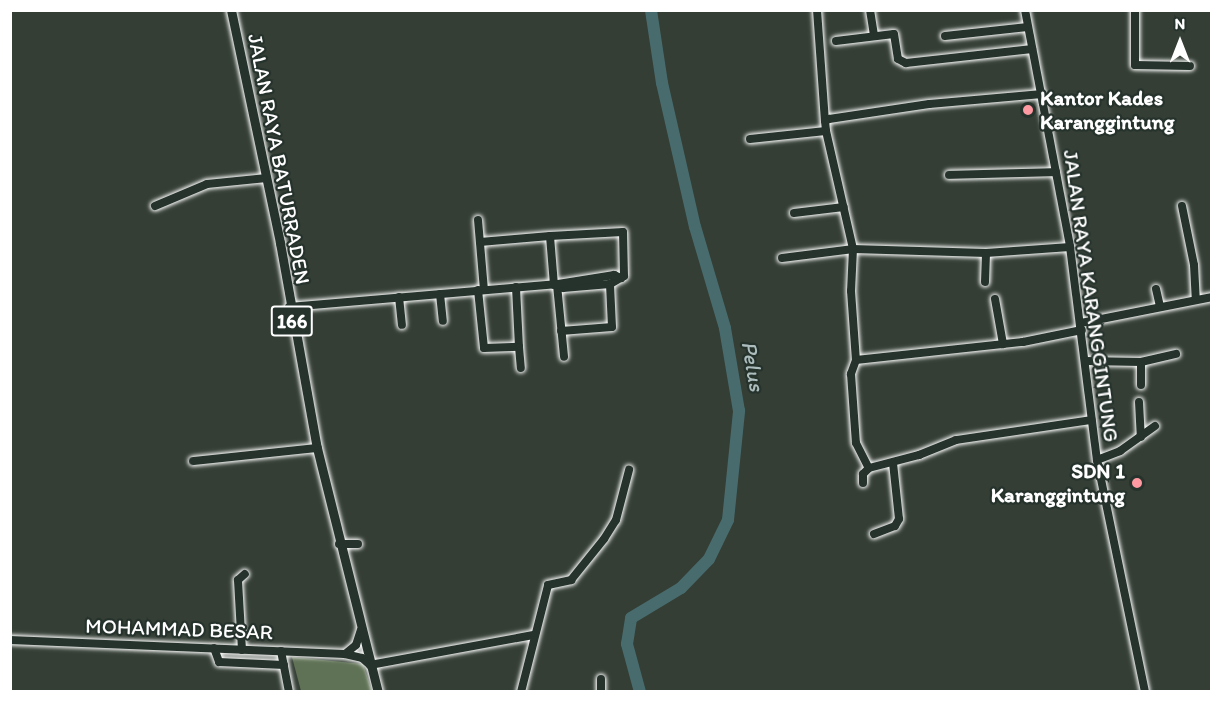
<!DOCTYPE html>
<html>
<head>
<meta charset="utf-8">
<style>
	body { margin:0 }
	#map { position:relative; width:1222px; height:702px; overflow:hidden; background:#343e35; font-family:Itim,sans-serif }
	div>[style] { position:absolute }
	.green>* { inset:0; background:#5f7255 }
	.river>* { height:12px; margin:-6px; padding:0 6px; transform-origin:6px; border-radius:6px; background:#486c6e }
	.roads { filter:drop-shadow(0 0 2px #fff) drop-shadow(0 0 2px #fff) }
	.minor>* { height:8px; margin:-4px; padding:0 4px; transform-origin:4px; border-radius:4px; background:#26332d }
	.major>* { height:9px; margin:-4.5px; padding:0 4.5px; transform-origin:4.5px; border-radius:4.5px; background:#26332d }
	.dots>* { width:16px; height:16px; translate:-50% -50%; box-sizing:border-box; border:3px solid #26332d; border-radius:50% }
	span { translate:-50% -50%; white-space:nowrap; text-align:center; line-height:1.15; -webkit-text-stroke:4.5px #26332d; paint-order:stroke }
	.shield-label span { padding:2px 4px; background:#26332d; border:2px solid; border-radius:4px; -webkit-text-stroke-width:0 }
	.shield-label { font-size:20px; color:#fff; font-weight:700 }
	.poi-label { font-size:21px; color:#fff; font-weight:700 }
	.left { translate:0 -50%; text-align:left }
	.right { translate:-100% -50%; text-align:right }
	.street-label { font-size:21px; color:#fff }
	.water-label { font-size:22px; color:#adbdbe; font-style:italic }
	.frame { position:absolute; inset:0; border:12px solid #fff; pointer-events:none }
	.north { position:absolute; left:1150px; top:12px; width:60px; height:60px; -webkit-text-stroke:4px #26332d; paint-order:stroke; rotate:0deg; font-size:16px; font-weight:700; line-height:24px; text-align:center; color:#fff }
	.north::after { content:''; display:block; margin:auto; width:21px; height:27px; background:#fff; clip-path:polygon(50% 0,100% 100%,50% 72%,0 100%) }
</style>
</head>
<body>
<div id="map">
	<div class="green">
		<i style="clip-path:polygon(292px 657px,363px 664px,372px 691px,301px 691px)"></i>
	</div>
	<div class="river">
		<i style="left:640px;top:692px;width:50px;rotate:-105.2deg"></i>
		<i style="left:627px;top:644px;width:26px;rotate:-81deg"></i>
		<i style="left:631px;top:618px;width:58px;rotate:-31deg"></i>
		<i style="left:681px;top:588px;width:40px;rotate:-46deg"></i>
		<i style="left:709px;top:559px;width:43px;rotate:-64deg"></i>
		<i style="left:728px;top:520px;width:110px;rotate:-84.2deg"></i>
		<i style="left:739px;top:411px;width:84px;rotate:-99.6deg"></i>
		<i style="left:725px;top:328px;width:105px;rotate:-106.5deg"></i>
		<i style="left:695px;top:227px;width:148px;rotate:-102.9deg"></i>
		<i style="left:662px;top:83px;width:74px;rotate:-98.6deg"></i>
	</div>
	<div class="roads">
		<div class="minor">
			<i style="left:817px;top:10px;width:111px;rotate:85.9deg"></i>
			<i style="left:870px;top:10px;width:25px;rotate:81deg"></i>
			<i style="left:1025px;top:10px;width:241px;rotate:79.2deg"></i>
			<i style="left:1070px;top:247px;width:215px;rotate:82.8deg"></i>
			<i style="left:1097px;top:460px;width:237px;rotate:78.3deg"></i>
			<i style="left:1135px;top:10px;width:55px;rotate:90deg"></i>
			<i style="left:1135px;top:65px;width:55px;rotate:1deg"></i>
			<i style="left:945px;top:36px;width:83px;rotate:-6.2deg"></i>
			<i style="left:836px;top:41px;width:58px;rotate:-6.9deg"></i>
			<i style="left:894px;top:34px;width:25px;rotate:81deg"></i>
			<i style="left:898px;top:59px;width:9px;rotate:27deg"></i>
			<i style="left:906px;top:63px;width:127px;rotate:-6.3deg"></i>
			<i style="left:1042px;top:94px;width:113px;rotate:174.9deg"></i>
			<i style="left:929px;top:104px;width:101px;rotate:171.5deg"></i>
			<i style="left:829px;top:119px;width:4px;rotate:153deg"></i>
			<i style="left:825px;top:121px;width:10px;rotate:84deg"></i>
			<i style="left:826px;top:131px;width:121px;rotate:77.1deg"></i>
			<i style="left:853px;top:249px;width:133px;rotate:1.7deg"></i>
			<i style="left:986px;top:253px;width:84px;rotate:-4.1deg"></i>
			<i style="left:750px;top:139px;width:76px;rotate:-6deg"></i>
			<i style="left:949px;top:175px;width:107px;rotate:-1.6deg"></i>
			<i style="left:155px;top:206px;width:56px;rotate:-22.9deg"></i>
			<i style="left:207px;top:184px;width:60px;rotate:-5.7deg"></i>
			<i style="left:1182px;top:206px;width:60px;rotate:78.5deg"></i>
			<i style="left:1194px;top:265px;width:34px;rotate:87deg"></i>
			<i style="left:794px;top:213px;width:50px;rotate:-6.8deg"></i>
			<i style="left:478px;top:220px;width:70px;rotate:85.1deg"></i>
			<i style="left:480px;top:242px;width:70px;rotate:-4.9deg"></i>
			<i style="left:782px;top:258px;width:72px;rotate:-7.2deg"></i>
			<i style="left:853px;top:249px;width:42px;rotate:92.7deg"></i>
			<i style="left:851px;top:291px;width:69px;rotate:85.9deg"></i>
			<i style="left:856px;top:360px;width:168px;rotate:-6.2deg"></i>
			<i style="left:1023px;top:342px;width:60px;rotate:-11.5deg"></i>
			<i style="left:985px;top:282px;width:29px;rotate:-88deg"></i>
			<i style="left:554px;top:285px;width:49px;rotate:-94.7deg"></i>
			<i style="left:550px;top:236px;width:73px;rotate:-3.1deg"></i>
			<i style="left:623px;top:232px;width:44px;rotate:88.7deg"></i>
			<i style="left:624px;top:276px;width:16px;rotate:150deg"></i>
			<i style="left:610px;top:284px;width:47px;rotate:175.1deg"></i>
			<i style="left:563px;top:288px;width:6px;rotate:-141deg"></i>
			<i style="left:557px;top:285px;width:72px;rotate:84.4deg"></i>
			<i style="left:1156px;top:289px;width:17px;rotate:77deg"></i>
			<i style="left:478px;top:290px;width:58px;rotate:84.1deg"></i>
			<i style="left:484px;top:348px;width:35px;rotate:-2deg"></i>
			<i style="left:519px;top:347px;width:60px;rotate:-92.9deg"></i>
			<i style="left:440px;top:294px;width:27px;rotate:84deg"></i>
			<i style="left:399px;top:297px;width:28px;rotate:84deg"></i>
			<i style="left:995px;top:299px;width:46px;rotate:79.9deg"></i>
			<i style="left:289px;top:307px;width:270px;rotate:-4.9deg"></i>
			<i style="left:558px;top:284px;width:57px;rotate:-9.1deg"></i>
			<i style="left:614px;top:275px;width:8px;rotate:23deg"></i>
			<i style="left:1081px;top:323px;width:134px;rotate:-11.2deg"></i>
			<i style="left:561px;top:331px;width:51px;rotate:-4.5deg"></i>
			<i style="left:612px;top:327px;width:43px;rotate:-92.7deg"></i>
			<i style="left:519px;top:347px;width:21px;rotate:85deg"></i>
			<i style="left:856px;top:360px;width:15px;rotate:110deg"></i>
			<i style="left:851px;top:374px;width:69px;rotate:85.9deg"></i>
			<i style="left:856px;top:443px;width:28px;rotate:63deg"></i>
			<i style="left:1086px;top:361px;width:55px;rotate:1deg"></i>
			<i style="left:1141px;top:362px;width:36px;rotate:-13deg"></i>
			<i style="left:1141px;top:362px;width:23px;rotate:90deg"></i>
			<i style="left:1139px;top:402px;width:35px;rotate:87deg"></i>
			<i style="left:1097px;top:460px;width:25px;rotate:-21deg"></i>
			<i style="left:1120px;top:451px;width:43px;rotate:-35.5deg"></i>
			<i style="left:193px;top:461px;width:125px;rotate:-6deg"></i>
			<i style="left:863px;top:483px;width:9px;rotate:-90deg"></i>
			<i style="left:863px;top:474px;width:8px;rotate:-45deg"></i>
			<i style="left:869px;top:468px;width:52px;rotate:-14.6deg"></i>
			<i style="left:919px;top:455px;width:40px;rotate:-22deg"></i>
			<i style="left:956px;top:440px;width:137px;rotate:-8.4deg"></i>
			<i style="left:874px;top:534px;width:22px;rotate:-21deg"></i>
			<i style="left:895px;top:526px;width:8px;rotate:-60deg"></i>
			<i style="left:899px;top:519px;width:56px;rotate:-96.1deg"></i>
			<i style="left:339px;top:544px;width:19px"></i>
			<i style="left:10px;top:640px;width:335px;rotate:2.4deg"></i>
			<i style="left:345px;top:654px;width:17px;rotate:13deg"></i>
			<i style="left:362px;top:658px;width:11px;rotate:41deg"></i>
			<i style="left:370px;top:665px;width:166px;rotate:-10.4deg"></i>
			<i style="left:214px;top:648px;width:15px;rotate:70deg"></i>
			<i style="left:219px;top:662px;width:65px;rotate:2.6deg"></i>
			<i style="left:242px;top:650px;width:70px;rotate:-93.3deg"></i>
			<i style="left:238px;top:580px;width:9px;rotate:-41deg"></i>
			<i style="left:281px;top:651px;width:42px;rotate:79deg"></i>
			<i style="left:345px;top:654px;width:14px;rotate:-39deg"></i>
			<i style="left:356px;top:645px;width:16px;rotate:-72deg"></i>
			<i style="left:521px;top:692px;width:110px;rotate:-75.8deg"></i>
			<i style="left:548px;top:585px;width:24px;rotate:-12deg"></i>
			<i style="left:571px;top:580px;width:53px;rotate:-51.2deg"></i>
			<i style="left:604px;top:539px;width:22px;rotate:-58deg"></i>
			<i style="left:616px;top:520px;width:52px;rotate:-75.4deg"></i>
			<i style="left:601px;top:692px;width:13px;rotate:-90deg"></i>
		</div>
		<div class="major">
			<i style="left:231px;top:10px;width:238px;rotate:78.1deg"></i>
			<i style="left:280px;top:243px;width:208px;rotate:79.8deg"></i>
			<i style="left:317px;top:448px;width:252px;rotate:76deg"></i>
		</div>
	</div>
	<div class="dots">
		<i style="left:1028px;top:110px;background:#ff9aa2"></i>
		<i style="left:1137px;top:483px;background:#ff9aa2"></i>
	</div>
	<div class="shield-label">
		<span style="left:292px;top:321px">166</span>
	</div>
	<div class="poi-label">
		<span class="left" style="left:1040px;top:110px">Kantor Kades<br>Karanggintung</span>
		<span class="right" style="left:1125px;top:483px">SDN 1<br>Karanggintung</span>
	</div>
	<div class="street-label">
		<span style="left:279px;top:159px;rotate:79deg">JALAN RAYA BATURRADEN</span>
		<span style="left:1091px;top:296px;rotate:82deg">JALAN RAYA KARANGGINTUNG</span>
		<span style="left:179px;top:629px;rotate:2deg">MOHAMMAD BESAR</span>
	</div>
	<div class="water-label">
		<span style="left:753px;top:366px;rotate:80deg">Pelus</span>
	</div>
	<div class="frame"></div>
	<div class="north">N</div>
</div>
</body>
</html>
